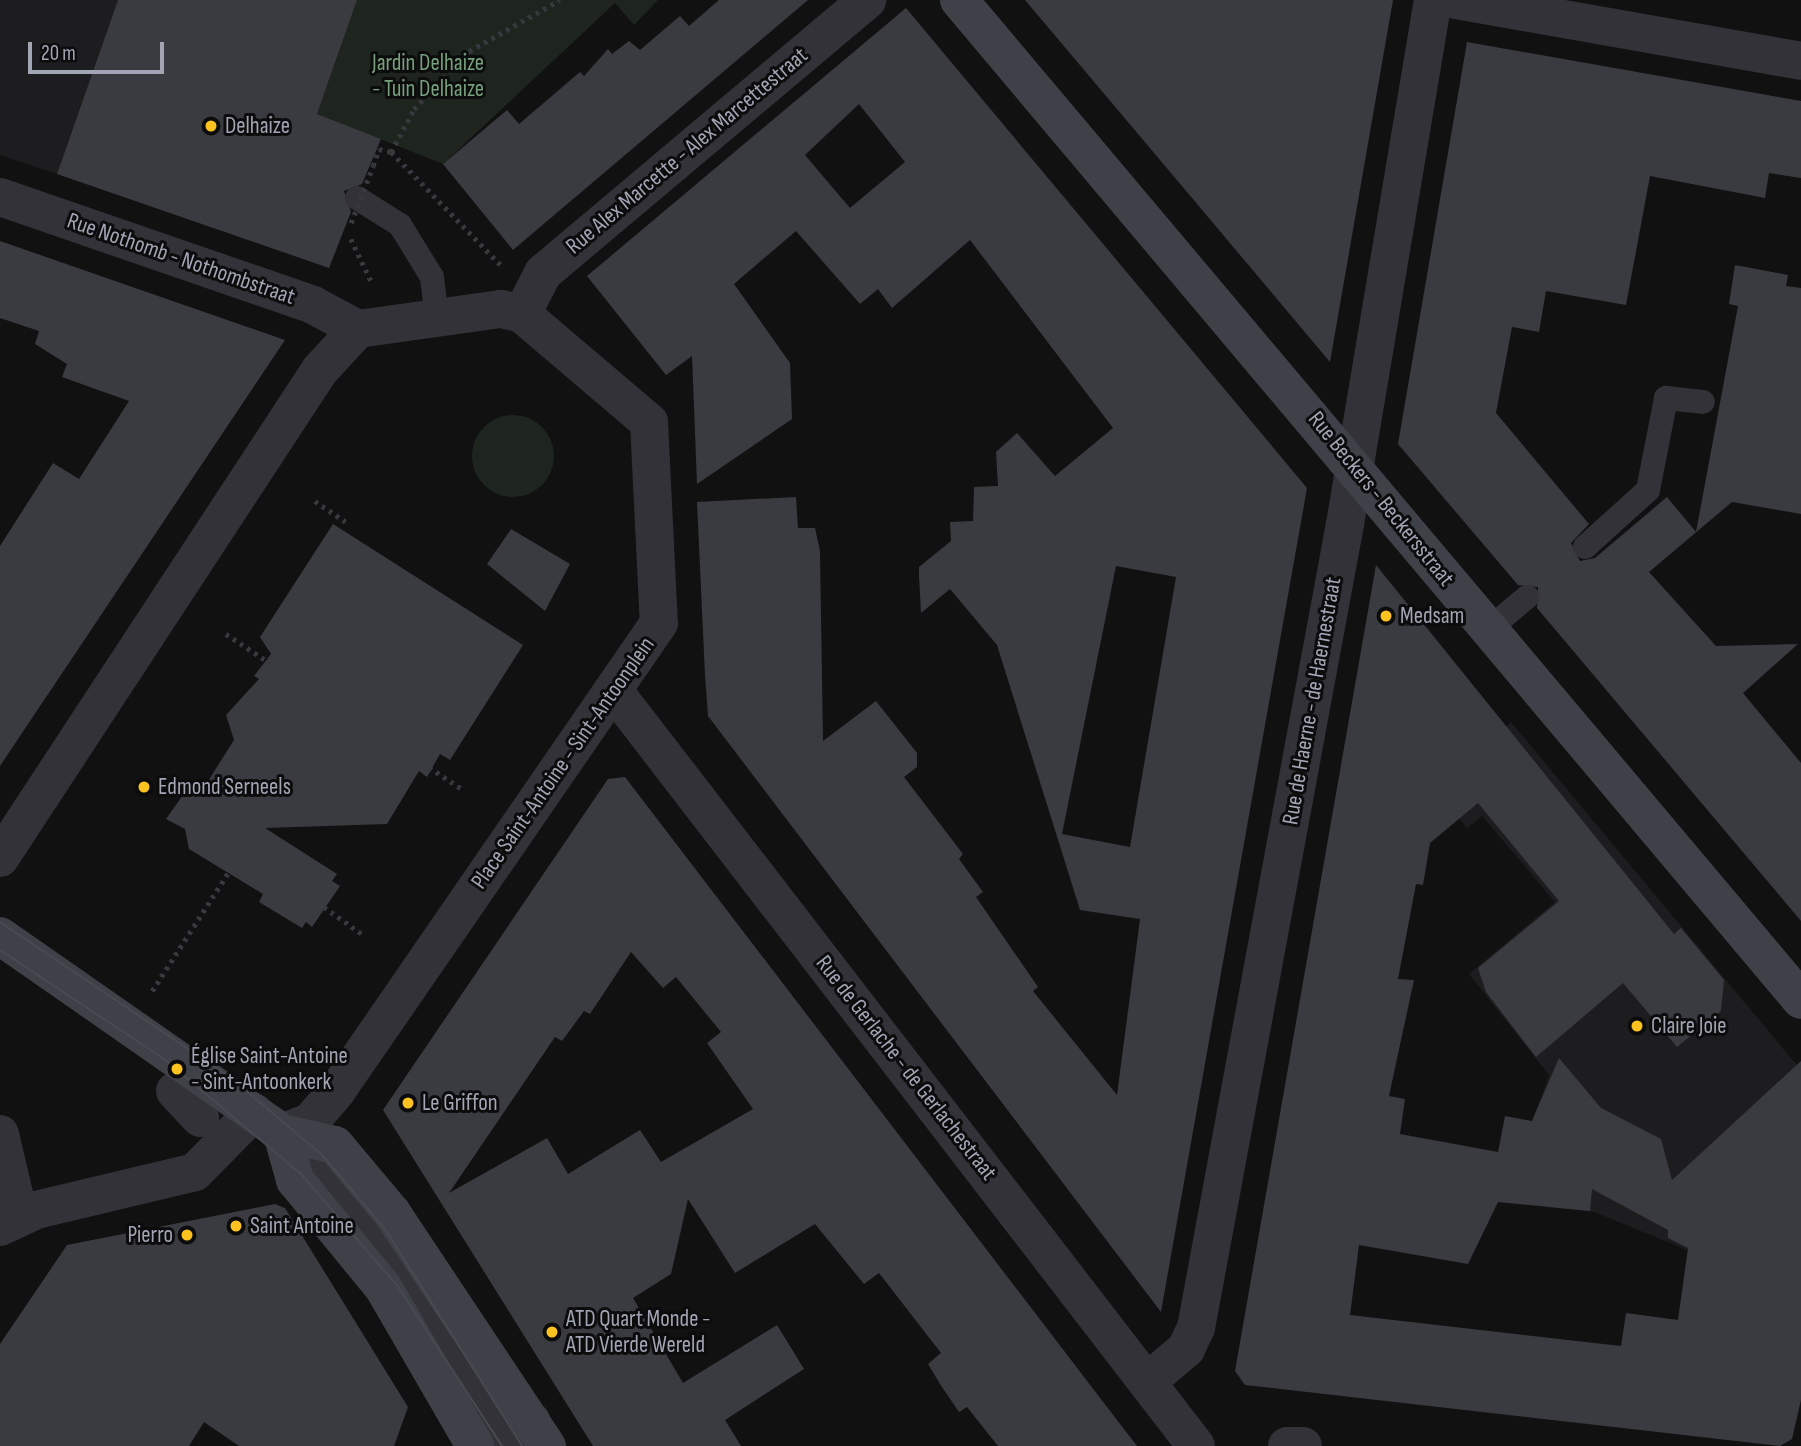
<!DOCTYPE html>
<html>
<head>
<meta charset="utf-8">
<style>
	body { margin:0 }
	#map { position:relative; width:1801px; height:1446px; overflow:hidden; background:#111112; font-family:"Sofia Sans Condensed",sans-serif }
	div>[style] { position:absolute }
	.built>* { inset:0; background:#1d1d1f }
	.green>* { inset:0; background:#1d251e }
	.round { border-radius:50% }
	.building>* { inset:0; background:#3a3b40 }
	.path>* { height:4.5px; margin-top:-2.25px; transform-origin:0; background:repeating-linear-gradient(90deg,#37393f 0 3.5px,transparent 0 8.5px) }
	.lane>* { height:24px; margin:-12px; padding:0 12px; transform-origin:12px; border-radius:12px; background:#323238 }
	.street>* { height:38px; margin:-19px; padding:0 19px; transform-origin:19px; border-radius:19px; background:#323238 }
	.secondary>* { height:38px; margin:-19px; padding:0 19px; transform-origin:19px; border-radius:19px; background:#3f4148 }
	.tram>* { height:2px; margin:-1px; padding:0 1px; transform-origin:1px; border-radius:1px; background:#484a51 }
	.path-bridge>* { height:4.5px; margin-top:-2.25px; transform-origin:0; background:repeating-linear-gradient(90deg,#37393f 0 3.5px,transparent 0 8.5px) }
	.dots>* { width:19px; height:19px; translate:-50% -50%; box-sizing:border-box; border:4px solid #0c0c0d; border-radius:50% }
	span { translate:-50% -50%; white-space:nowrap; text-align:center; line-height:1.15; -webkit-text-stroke:6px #0c0c0d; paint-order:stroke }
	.park-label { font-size:23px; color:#77a07c }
	.poi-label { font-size:23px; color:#a1a5b4 }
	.left { translate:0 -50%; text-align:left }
	.right { translate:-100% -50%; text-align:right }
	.street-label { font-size:23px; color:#a1a5b4 }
	.scale { position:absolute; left:28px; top:42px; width:136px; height:32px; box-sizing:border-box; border:4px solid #a1a5b4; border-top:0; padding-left:9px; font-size:21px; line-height:24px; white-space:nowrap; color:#a1a5b4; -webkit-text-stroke:5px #0c0c0d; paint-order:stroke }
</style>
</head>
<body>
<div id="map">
	<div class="built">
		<i style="clip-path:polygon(0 0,118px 0,57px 174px,0 155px)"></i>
		<i style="clip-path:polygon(1511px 722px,1801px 1070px,1695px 1253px,1594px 1212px,1547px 1207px,1521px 1152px,1549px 1075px,1469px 974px,1555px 902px,1482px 816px,1467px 828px,1432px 787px)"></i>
	</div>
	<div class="green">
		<i style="clip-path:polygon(357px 0,658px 0,634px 25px,615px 3px,443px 164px,317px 114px)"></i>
		<i class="round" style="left:472px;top:415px;width:82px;height:82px"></i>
	</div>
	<div class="building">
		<i style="clip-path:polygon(118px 0,357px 0,317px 114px,381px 139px,362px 184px,344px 191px,351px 212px,329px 268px,57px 174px)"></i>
		<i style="clip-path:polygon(719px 0,808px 0,513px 250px,443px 164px,507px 110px,519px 124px,580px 72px,584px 76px,608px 49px,612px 54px,629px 41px,640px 50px,680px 16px,689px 26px)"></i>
		<i style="clip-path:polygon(1025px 0,1393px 0,1330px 362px,1187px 192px)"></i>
		<i style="clip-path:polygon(evenodd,906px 8px,1307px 488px,1161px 1312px,708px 716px,705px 675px,697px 502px,796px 497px,798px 528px,815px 528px,820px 551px,823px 741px,876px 701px,917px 753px,917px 767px,904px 777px,963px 854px,959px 859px,983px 892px,976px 897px,1038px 987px,1033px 991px,1117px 1095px,1140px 919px,1080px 910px,997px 645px,950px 589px,921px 613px,919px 576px,919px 567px,951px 541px,950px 522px,973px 521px,974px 487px,998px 486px,996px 452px,1017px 433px,1055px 476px,1113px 428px,970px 240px,892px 308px,878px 289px,860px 304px,796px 231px,734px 284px,790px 363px,792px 419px,697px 484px,692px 356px,666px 375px,587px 276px,906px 8px,859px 104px,905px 162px,850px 208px,805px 155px,859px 104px,906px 8px,1116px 566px,1176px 577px,1130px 847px,1062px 834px,1116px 566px)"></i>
		<i style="clip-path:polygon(1467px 42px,1801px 101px,1801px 178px,1769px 173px,1765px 198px,1650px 176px,1626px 305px,1546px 291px,1539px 332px,1512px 327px,1496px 413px,1589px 524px,1571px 543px,1580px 561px,1595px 558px,1667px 497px,1696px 532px,1738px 306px,1729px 304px,1735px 265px,1788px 275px,1786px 286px,1801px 288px,1801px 514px,1732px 502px,1649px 572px,1716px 646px,1798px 644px,1743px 693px,1801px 763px,1801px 921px,1537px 608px,1538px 587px,1518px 585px,1398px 444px)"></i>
		<i style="clip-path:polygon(0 241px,285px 340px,0 766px,0 546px,53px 463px,79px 479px,129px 401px,62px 377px,67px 364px,35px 344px,39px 331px,0 318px)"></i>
		<i style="clip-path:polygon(333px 524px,523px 645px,450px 760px,440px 754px,427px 777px,419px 771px,387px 824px,265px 828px,337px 874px,332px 881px,340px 886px,312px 927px,306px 922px,302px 928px,259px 902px,263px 894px,189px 849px,185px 829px,166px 819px,190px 785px,203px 789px,234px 740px,226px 715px,259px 679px,254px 676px,271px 654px,260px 637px)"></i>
		<i style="clip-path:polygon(511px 529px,570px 564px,545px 611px,487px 564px)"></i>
		<i style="clip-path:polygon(evenodd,1376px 565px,1674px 934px,1681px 928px,1724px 980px,1721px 1011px,1677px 1047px,1623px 983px,1536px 1057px,1486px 992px,1478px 968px,1559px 901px,1478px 803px,1430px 843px,1423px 885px,1416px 884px,1398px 979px,1414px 980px,1389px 1096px,1405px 1099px,1400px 1134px,1498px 1152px,1505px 1116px,1532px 1121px,1559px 1058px,1601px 1108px,1661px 1139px,1672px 1180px,1801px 1061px,1801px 1400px,1792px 1439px,1780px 1446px,1245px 1385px,1235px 1371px,1376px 565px,1592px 1189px,1668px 1230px,1668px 1238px,1688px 1248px,1678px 1320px,1626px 1313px,1621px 1346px,1350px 1315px,1359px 1245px,1468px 1264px,1498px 1202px,1590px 1211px,1592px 1189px)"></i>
		<i style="clip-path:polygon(evenodd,625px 777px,1094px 1390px,1137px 1446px,998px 1446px,967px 1407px,959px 1412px,940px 1384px,928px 1364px,941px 1353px,879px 1273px,864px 1284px,815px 1224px,735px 1273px,688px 1199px,671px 1274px,633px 1298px,683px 1383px,777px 1325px,804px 1369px,725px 1420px,741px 1446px,593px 1446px,383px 1110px,608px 779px,625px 777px,631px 952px,663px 988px,676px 977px,721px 1032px,707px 1043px,753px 1109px,661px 1162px,640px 1130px,568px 1174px,547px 1138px,449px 1193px,555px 1037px,562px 1041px,584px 1011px,590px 1014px,631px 952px)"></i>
		<i style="clip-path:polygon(275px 1204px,285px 1208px,408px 1407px,394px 1446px,239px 1446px,204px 1422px,189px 1446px,0 1446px,0 1344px,67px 1245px)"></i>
	</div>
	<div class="path">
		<i style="left:373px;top:166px;width:18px;rotate:-71deg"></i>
		<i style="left:379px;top:149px;width:12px;rotate:14deg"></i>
		<i style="left:351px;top:239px;width:51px;rotate:64.4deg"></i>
		<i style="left:500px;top:265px;width:157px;rotate:-134deg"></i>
		<i style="left:391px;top:152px;width:49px;rotate:-61.9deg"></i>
		<i style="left:414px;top:109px;width:80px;rotate:-46.5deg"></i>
		<i style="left:469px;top:51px;width:104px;rotate:-29.3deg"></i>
		<i style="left:315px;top:501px;width:37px;rotate:34deg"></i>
		<i style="left:226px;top:634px;width:56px;rotate:33.4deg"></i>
		<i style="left:415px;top:758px;width:56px;rotate:33.4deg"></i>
		<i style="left:317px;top:902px;width:55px;rotate:35.4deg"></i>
		<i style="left:152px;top:991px;width:140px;rotate:-57.2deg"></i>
	</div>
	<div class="lane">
		<i style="left:357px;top:198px;width:51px;rotate:32.1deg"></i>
		<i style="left:400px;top:225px;width:61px;rotate:58.4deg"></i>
		<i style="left:432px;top:277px;width:42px;rotate:83.2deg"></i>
		<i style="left:1585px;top:547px;width:85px;rotate:-42.1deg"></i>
		<i style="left:1648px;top:490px;width:94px;rotate:-78.9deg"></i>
		<i style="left:1666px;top:398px;width:37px;rotate:6deg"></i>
		<i style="left:1489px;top:629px;width:50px;rotate:-40.1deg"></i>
		<i style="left:288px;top:1139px;width:131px;rotate:48.4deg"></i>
		<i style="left:375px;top:1237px;width:250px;rotate:56.8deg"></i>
	</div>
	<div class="street">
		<i style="left:1456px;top:0;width:350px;rotate:10deg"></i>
		<i style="left:0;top:197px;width:331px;rotate:19deg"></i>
		<i style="left:313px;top:305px;width:51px;rotate:28.1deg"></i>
		<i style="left:522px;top:314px;width:46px;rotate:-62.9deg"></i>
		<i style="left:543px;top:273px;width:424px;rotate:-40.1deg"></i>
		<i style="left:614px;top:691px;width:953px;rotate:52.37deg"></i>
		<i style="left:0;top:858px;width:584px;rotate:-56.75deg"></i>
		<i style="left:320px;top:370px;width:56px;rotate:-47.2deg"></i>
		<i style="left:358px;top:329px;width:144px;rotate:-8deg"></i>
		<i style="left:501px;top:309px;width:22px;rotate:13deg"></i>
		<i style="left:522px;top:314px;width:167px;rotate:40.4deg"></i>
		<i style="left:649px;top:422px;width:201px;rotate:87.2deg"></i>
		<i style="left:659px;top:623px;width:569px;rotate:124.56deg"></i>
		<i style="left:336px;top:1092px;width:40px;rotate:131deg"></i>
		<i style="left:310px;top:1122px;width:30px;rotate:159deg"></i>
		<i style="left:175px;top:1091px;width:37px;rotate:47deg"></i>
		<i style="left:0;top:1134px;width:83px;rotate:76.8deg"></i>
		<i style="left:0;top:1227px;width:40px;rotate:-25deg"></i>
		<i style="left:36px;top:1210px;width:163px;rotate:-13.4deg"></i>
		<i style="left:195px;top:1172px;width:84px;rotate:-45.5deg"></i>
		<i style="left:1148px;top:1381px;width:50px;rotate:-40.1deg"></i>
		<i style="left:1186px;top:1349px;width:23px;rotate:-65deg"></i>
		<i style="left:1196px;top:1328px;width:818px;rotate:-79.5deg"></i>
		<i style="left:1345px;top:524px;width:531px;rotate:-80.47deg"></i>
		<i style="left:494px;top:1446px;width:45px;rotate:-33.3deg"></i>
		<i style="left:1287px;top:1446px;width:16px"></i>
	</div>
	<div class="secondary">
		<i style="left:959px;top:0;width:1307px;rotate:49.9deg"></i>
		<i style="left:0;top:936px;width:344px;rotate:34.9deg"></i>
		<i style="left:282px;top:1133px;width:54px;rotate:12.8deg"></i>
		<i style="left:335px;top:1145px;width:89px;rotate:50deg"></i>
		<i style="left:392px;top:1213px;width:280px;rotate:56.4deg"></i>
		<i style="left:282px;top:1133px;width:49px;rotate:74.5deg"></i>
		<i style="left:295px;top:1180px;width:139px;rotate:50.6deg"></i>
		<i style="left:383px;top:1287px;width:184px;rotate:59.9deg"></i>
	</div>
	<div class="tram">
		<i style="left:0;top:922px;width:277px;rotate:34deg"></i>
		<i style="left:230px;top:1077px;width:122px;rotate:40.3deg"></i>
		<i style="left:323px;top:1156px;width:96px;rotate:49.7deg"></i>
		<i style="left:385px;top:1229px;width:257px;rotate:57.7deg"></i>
		<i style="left:0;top:950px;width:197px;rotate:33.6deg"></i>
		<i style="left:164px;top:1059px;width:179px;rotate:40deg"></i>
		<i style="left:301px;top:1174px;width:150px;rotate:49.3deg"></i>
		<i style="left:399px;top:1288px;width:189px;rotate:56.9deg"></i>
	</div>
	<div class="path-bridge">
		<i style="left:351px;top:223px;width:61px;rotate:-68.9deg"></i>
	</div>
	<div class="dots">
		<i style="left:211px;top:126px;background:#fcc21f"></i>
		<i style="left:1386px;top:616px;background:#fcc21f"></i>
		<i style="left:144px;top:787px;background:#fcc21f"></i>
		<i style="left:1637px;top:1026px;background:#fcc21f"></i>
		<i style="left:177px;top:1069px;background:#fcc21f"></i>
		<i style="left:408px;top:1103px;background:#fcc21f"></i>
		<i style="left:236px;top:1226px;background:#fcc21f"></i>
		<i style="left:187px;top:1235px;background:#fcc21f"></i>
		<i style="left:552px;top:1332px;background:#fcc21f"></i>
	</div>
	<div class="park-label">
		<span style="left:428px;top:76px">Jardin Delhaize<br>- Tuin Delhaize</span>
	</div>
	<div class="poi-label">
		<span class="left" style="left:225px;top:126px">Delhaize</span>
		<span class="left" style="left:1400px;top:616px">Medsam</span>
		<span class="left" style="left:158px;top:787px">Edmond Serneels</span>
		<span class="left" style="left:1651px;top:1026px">Claire Joie</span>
		<span class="left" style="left:191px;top:1069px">Église Saint-Antoine<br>- Sint-Antoonkerk</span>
		<span class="left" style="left:422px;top:1103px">Le Griffon</span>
		<span class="left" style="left:250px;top:1226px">Saint Antoine</span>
		<span class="right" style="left:173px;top:1235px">Pierro</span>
		<span class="left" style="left:566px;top:1332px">ATD Quart Monde -<br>ATD Vierde Wereld</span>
	</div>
	<div class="street-label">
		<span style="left:687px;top:151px;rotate:-40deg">Rue Alex Marcette - Alex Marcettestraat</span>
		<span style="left:181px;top:259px;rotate:19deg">Rue Nothomb - Nothombstraat</span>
		<span style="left:1381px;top:499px;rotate:51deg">Rue Beckers - Beckersstraat</span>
		<span style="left:1312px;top:701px;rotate:-80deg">Rue de Haerne - de Haernestraat</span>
		<span style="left:563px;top:763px;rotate:-55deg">Place Saint-Antoine - Sint-Antoonplein</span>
		<span style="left:906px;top:1068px;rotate:52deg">Rue de Gerlache - de Gerlachestraat</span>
	</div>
	<div class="scale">20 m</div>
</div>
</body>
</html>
